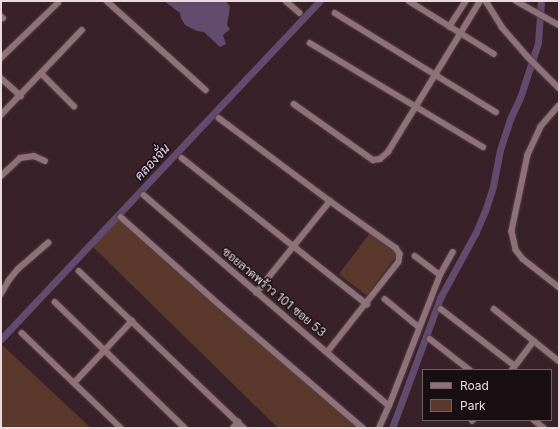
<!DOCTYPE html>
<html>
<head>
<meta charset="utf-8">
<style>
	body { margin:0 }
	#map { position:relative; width:560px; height:429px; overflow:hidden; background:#392129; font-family:Inter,Sarabun,sans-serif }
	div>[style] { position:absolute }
	.green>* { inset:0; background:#5a392c; transform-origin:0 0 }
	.water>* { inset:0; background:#634b6d }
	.canal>* { height:7px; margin:-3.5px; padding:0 3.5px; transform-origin:3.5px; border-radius:3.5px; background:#634b6d }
	.roads { filter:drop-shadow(0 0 1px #544047) drop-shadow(0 0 1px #544047) }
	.street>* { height:5.5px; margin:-2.75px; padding:0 2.75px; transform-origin:2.75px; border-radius:2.75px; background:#8e7179 }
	span { translate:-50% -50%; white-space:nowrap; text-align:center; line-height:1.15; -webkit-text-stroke:3px #190f12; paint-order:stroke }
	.street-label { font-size:12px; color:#ebdbdf }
	.water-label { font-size:13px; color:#f0d7fb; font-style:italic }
	.frame { position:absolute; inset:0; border:2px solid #ebdbdf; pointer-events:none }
	.legend { position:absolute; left:422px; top:369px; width:130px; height:52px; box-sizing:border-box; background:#190f12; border:1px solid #6d6164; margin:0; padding:5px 7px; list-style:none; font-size:12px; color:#ebdbdf }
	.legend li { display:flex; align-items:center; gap:8px; height:20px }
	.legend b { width:20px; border:1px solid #6d6164 }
</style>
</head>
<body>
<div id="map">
	<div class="green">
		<i style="clip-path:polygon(120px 218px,360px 428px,278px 428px,93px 247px)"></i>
		<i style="left:370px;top:233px;width:35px;height:52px;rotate:37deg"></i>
		<i style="clip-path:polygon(1px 344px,91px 428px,1px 428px)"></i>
	</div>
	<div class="water">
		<i style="clip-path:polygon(164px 1px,226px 1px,230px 7px,227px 25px,230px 29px,223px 35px,226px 44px,220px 47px,204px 32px,197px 31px,185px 25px,181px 18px,180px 13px)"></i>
	</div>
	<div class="canal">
		<i style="left:1px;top:339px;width:465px;rotate:-46.7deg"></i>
		<i style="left:392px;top:428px;width:139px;rotate:-69.7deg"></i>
		<i style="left:440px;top:298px;width:75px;rotate:-61.4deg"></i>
		<i style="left:476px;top:232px;width:26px;rotate:-67deg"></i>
		<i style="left:486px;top:208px;width:23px;rotate:-72deg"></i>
		<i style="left:493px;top:186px;width:37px;rotate:-79deg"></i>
		<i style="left:500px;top:150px;width:33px;rotate:-72deg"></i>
		<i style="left:510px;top:119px;width:23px;rotate:-65deg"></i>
		<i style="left:520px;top:98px;width:58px;rotate:-71.9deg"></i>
		<i style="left:538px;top:43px;width:42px;rotate:-85.9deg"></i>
	</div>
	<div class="roads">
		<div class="street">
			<i style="left:107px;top:1px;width:133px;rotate:42deg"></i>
			<i style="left:286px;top:1px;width:18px;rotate:41deg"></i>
			<i style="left:409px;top:1px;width:100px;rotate:31.9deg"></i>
			<i style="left:486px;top:1px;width:31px;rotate:58deg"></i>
			<i style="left:502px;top:27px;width:40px;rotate:49deg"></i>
			<i style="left:528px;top:57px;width:44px;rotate:45deg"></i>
			<i style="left:516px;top:1px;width:49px;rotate:29.2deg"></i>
			<i style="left:335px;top:13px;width:189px;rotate:31.6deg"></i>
			<i style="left:1px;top:16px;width:3px;rotate:45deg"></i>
			<i style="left:449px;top:27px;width:31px;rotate:-57deg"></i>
			<i style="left:310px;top:43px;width:202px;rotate:31deg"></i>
			<i style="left:1px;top:58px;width:79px;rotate:-44deg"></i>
			<i style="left:41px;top:73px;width:47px;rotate:45deg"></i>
			<i style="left:1px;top:78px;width:27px;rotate:42deg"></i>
			<i style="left:294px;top:104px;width:97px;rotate:35.3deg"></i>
			<i style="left:373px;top:160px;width:7px;rotate:-8deg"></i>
			<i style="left:380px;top:159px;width:11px;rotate:-41deg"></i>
			<i style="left:388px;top:152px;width:177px;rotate:-58.6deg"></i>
			<i style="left:559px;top:106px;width:28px;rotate:131deg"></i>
			<i style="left:541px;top:127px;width:31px;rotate:115deg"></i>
			<i style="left:528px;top:155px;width:78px;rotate:101.9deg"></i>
			<i style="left:512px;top:231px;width:19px;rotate:78deg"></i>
			<i style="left:516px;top:250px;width:11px;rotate:52deg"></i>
			<i style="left:523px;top:259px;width:46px;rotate:37.9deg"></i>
			<i style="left:1px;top:115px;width:117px;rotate:-46.4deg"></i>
			<i style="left:219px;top:118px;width:139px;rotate:36.8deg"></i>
			<i style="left:330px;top:201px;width:81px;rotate:35.5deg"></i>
			<i style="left:396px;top:248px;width:7px;rotate:56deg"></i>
			<i style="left:400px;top:254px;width:8px;rotate:97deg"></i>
			<i style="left:399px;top:262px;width:115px;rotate:128.3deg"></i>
			<i style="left:182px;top:158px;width:236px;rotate:38.3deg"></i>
			<i style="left:1px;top:176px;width:26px;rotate:-43deg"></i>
			<i style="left:20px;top:158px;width:14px;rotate:-8deg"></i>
			<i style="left:34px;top:156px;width:12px;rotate:24deg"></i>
			<i style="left:144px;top:195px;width:323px;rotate:40.7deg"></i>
			<i style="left:121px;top:217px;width:123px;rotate:41.7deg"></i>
			<i style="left:213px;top:299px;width:198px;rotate:40.7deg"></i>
			<i style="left:415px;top:256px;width:31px;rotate:37deg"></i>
			<i style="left:79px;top:271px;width:228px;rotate:43.6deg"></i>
			<i style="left:256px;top:293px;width:118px;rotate:-51.2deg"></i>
			<i style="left:1px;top:294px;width:16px;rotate:-60deg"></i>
			<i style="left:9px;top:280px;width:14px;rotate:-51deg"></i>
			<i style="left:18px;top:269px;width:40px;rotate:-41deg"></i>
			<i style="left:385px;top:299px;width:44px;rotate:39.5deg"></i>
			<i style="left:55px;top:302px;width:181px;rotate:44.1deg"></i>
			<i style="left:441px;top:309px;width:93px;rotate:37.6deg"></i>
			<i style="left:494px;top:309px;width:83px;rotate:38.7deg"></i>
			<i style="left:22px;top:333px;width:137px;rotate:43.8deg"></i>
			<i style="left:430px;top:339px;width:51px;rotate:37.8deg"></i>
			<i style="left:512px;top:370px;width:36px;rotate:-53deg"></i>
			<i style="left:74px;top:383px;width:85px;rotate:-46.9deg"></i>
			<i style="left:534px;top:420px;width:13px;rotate:39deg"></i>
			<i style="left:472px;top:421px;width:1px;rotate:-45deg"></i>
			<i style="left:233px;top:428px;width:8px;rotate:-50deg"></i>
			<i style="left:379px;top:428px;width:24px;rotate:-66deg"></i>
			<i style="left:389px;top:406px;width:141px;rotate:-68.7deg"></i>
			<i style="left:440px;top:275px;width:26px;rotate:-61deg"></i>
		</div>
	</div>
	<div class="street-label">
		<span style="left:274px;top:292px;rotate:40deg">ซอยลาดพร้าว 101 ซอย 53</span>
	</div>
	<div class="water-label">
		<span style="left:152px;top:162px;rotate:-47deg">คลองจั่น</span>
	</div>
	<div class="frame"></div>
	<ul class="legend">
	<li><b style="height:5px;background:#8e7179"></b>Road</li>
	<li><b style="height:11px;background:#5a392c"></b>Park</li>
	</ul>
</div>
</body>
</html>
